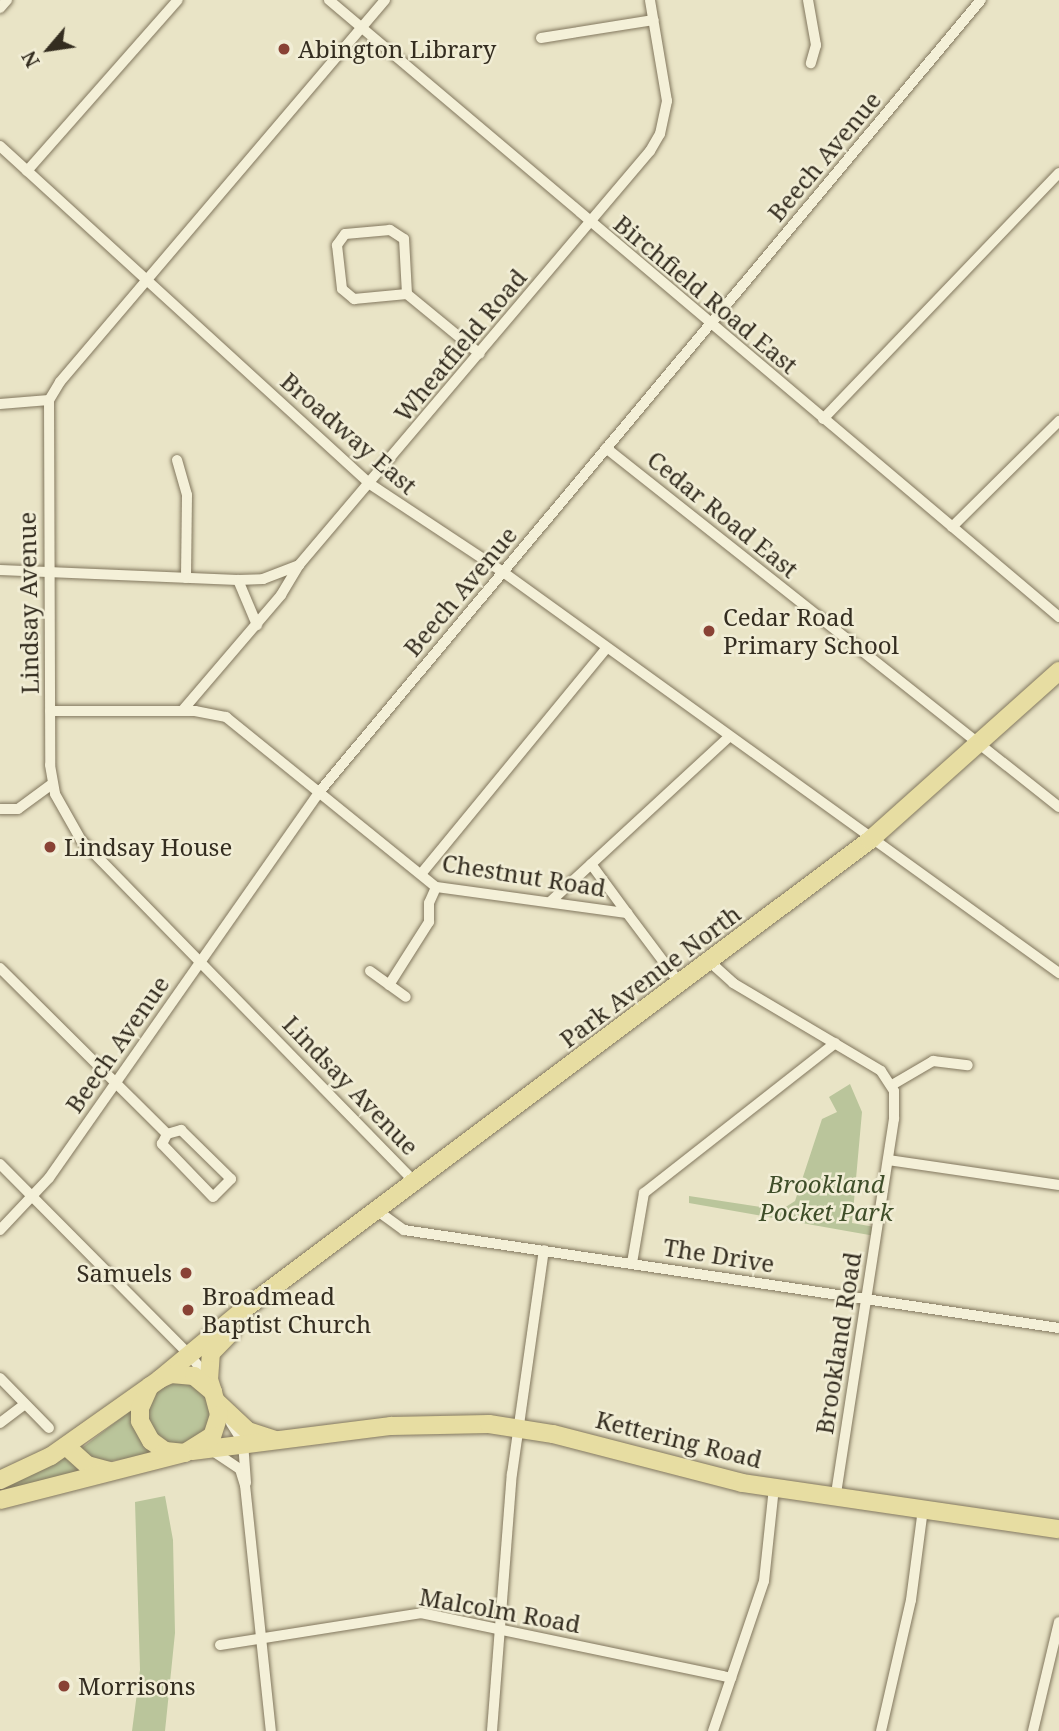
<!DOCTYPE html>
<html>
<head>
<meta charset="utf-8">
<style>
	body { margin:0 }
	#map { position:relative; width:1059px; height:1731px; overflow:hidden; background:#e9e4c6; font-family:"Noto Serif",serif }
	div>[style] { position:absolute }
	.green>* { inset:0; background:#bac59b }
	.round { border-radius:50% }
	.roads { filter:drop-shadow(0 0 2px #82775e) drop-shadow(0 0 2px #82775e) }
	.street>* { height:10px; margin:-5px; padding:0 5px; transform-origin:5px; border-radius:5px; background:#f4f0d8 }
	.primary>* { height:18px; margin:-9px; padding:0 9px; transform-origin:9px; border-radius:9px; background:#e7dda2 }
	.dots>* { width:19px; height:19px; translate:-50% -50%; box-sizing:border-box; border:4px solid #f1edd5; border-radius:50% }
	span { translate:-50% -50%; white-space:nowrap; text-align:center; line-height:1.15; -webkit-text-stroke:5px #f1edd5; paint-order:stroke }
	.poi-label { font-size:24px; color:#342d20 }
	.left { translate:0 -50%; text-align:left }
	.right { translate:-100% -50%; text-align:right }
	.street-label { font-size:24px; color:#342d20 }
	.park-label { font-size:24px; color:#3f4e29; font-style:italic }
	.north { position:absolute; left:14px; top:14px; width:70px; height:70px; -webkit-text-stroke:5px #f1edd5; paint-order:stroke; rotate:241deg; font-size:19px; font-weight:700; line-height:28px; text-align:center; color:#342d20 }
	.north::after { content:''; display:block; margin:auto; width:24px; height:32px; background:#342d20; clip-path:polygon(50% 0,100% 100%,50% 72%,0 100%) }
</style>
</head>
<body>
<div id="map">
	<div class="green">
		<i style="clip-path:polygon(850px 1084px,862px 1112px,852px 1223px,875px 1227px,875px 1236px,689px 1203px,689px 1196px,781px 1210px,795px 1201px,822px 1119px,837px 1112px,829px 1097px)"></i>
		<i class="round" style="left:148px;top:1383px;width:62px;height:62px"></i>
		<i style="clip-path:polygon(134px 1408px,153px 1455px,96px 1463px,78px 1451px)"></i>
		<i style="clip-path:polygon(67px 1456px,85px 1470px,0 1495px,0 1487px)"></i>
		<i style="clip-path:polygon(165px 1496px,173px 1540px,175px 1633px,165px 1731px,132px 1731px,140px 1670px,135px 1502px)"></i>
	</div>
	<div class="roads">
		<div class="street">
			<i style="left:329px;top:0;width:956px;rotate:40.2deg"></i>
			<i style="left:385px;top:0;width:502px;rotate:130.39deg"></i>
			<i style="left:60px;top:382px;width:21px;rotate:121deg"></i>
			<i style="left:49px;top:400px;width:365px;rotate:89.8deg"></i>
			<i style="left:50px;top:765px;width:29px;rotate:80deg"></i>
			<i style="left:55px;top:794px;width:53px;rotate:60.5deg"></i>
			<i style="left:81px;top:840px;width:479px;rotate:45.7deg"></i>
			<i style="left:808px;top:0;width:46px;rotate:79.9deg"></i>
			<i style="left:816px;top:45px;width:19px;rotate:106deg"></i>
			<i style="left:0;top:8px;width:11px;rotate:-49deg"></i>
			<i style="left:541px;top:38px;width:114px;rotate:-9.1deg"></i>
			<i style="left:0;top:146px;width:501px;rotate:42.41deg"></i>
			<i style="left:370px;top:484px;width:159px;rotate:33.5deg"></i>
			<i style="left:503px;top:572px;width:686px;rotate:35.8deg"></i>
			<i style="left:27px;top:171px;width:228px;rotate:-48.6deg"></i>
			<i style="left:407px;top:294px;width:55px;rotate:-93.1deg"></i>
			<i style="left:404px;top:239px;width:17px;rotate:-147deg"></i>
			<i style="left:390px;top:230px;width:45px;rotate:174.9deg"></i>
			<i style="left:345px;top:234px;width:14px;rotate:126deg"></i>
			<i style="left:337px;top:245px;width:44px;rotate:83.5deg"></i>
			<i style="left:342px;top:289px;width:16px;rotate:40deg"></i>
			<i style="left:354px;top:299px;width:53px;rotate:-5.4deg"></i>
			<i style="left:407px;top:294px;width:94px;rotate:39.4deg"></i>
			<i style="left:0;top:404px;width:49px;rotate:-4.7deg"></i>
			<i style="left:823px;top:419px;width:341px;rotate:-46.2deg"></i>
			<i style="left:606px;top:448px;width:578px;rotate:38.4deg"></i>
			<i style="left:177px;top:460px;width:36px;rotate:74deg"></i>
			<i style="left:187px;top:495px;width:83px;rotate:90.7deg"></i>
			<i style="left:952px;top:527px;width:151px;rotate:-44.7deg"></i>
			<i style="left:0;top:570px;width:238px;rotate:2.4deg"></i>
			<i style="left:238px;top:580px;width:25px;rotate:-2deg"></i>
			<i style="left:263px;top:579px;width:39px;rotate:-21deg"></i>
			<i style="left:238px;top:580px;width:49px;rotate:67.1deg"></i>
			<i style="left:50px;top:711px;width:145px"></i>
			<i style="left:195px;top:711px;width:32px;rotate:11deg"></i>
			<i style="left:226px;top:717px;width:270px;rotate:39deg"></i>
			<i style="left:436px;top:887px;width:193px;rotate:7.8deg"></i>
			<i style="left:627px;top:913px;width:85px;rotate:53.1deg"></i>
			<i style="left:182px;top:711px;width:153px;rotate:-49.5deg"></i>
			<i style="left:281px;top:595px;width:35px;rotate:-59deg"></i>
			<i style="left:299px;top:565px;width:543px;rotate:-49.71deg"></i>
			<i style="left:650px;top:151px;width:20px;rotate:-60deg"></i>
			<i style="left:660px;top:134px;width:34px;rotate:-78deg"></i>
			<i style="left:667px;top:101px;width:102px;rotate:-99.6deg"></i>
			<i style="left:0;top:809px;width:18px"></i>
			<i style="left:18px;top:809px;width:42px;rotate:-36.3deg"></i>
			<i style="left:591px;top:864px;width:61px;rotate:53.7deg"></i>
			<i style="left:421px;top:874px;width:291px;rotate:-50.6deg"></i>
			<i style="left:550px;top:902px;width:242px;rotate:-42.7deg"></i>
			<i style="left:710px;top:962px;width:31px;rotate:42deg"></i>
			<i style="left:733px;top:983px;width:172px;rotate:30.7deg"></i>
			<i style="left:881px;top:1071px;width:24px;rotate:57deg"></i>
			<i style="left:894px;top:1091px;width:28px;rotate:90deg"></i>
			<i style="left:894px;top:1119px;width:380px;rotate:98.8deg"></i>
			<i style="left:0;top:968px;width:235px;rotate:44.8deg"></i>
			<i style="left:167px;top:1134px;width:15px;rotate:-16deg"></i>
			<i style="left:181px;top:1130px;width:70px;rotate:44.4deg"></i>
			<i style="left:231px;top:1179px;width:25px;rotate:135deg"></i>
			<i style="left:213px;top:1197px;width:74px;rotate:-133.9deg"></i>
			<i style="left:162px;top:1144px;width:11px;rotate:-63deg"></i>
			<i style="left:370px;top:971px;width:44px;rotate:35.8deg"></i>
			<i style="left:389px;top:985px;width:75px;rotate:-57.6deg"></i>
			<i style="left:429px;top:922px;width:19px;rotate:-90deg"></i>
			<i style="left:429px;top:903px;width:17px;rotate:-66deg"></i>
			<i style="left:892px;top:1085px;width:48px;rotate:-30.3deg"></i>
			<i style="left:933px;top:1061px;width:35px;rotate:7deg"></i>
			<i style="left:888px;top:1160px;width:173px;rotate:8.3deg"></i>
			<i style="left:0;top:1164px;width:268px;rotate:45.2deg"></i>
			<i style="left:189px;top:1354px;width:33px;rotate:52deg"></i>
			<i style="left:379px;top:1212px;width:31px;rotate:36deg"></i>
			<i style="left:404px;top:1230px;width:662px;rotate:8.51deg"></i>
			<i style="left:0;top:1230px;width:71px;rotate:-46.7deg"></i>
			<i style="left:49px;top:1178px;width:472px;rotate:-55deg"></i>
			<i style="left:320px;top:791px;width:1031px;rotate:-50.12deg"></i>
			<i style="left:632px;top:1263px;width:71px;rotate:-80.3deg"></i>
			<i style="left:644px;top:1193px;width:243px;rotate:-38.1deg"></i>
			<i style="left:0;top:1378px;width:70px;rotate:45.6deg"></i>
			<i style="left:0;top:1423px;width:31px;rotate:-37deg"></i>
			<i style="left:231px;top:1423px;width:22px;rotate:58deg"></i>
			<i style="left:243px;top:1442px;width:41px;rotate:85.8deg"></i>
			<i style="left:213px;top:1451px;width:32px;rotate:34deg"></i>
			<i style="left:240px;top:1469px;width:17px;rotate:73deg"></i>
			<i style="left:245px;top:1485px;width:247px;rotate:84deg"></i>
			<i style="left:220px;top:1645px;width:204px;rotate:-9deg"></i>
			<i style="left:421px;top:1613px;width:317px;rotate:11.8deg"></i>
			<i style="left:492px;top:1731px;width:258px;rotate:-85.6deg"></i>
			<i style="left:512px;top:1474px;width:226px;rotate:-81.9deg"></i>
			<i style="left:713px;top:1731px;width:158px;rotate:-71.2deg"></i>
			<i style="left:764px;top:1581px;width:95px;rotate:-83.9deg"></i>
			<i style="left:881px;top:1731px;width:134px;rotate:-77.1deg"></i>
			<i style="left:911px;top:1600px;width:92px;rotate:-82.5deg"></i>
			<i style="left:1033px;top:1731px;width:112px;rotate:-76.6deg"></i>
		</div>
		<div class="primary">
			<i style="left:160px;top:1379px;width:108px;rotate:-39.7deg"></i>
			<i style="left:243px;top:1310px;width:784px;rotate:-36.86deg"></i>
			<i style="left:870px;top:840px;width:254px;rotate:-41.8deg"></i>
			<i style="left:213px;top:1392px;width:13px;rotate:-108deg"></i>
			<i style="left:209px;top:1380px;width:27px;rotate:-86deg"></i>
			<i style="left:211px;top:1353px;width:29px;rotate:-46deg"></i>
			<i style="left:217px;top:1402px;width:42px;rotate:43.1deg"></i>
			<i style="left:248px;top:1431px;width:29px;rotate:18deg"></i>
			<i style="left:66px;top:1446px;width:28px;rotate:42deg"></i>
			<i style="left:87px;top:1465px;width:24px;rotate:15deg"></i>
			<i style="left:192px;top:1451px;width:201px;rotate:-7.2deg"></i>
			<i style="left:391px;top:1426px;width:98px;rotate:-1.2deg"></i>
			<i style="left:489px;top:1424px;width:65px;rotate:8.9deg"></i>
			<i style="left:553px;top:1434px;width:195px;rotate:14.5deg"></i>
			<i style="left:742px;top:1483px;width:320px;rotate:8.3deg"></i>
			<i style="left:0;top:1480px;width:56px;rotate:-25.2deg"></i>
			<i style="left:51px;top:1456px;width:133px;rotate:-35.2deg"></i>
			<i style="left:160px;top:1379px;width:12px;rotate:-24deg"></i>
			<i style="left:171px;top:1374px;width:23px;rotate:5deg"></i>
			<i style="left:194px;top:1376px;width:25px;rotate:40deg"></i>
			<i style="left:213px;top:1392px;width:24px;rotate:75deg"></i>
			<i style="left:219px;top:1415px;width:22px;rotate:108deg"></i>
			<i style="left:212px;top:1436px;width:32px;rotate:148deg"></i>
			<i style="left:185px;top:1453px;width:20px;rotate:-174deg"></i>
			<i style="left:165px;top:1451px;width:17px;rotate:-144deg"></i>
			<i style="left:151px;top:1441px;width:23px;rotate:-119deg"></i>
			<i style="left:140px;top:1421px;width:13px;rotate:-90deg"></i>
			<i style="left:140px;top:1408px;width:24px;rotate:-66deg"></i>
			<i style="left:0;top:1500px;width:187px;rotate:-14.3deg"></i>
		</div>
	</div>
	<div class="dots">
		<i style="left:284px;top:49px;background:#894235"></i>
		<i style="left:709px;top:631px;background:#894235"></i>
		<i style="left:50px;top:847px;background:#894235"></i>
		<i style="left:186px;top:1273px;background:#894235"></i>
		<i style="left:188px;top:1310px;background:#894235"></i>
		<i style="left:64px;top:1686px;background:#894235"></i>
	</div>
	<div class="poi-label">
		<span class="left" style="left:298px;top:49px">Abington Library</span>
		<span class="left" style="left:723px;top:631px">Cedar Road<br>Primary School</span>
		<span class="left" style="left:64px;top:847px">Lindsay House</span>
		<span class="right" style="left:172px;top:1273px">Samuels</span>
		<span class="left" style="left:202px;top:1310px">Broadmead<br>Baptist Church</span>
		<span class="left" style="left:78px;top:1686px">Morrisons</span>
	</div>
	<div class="street-label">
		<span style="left:824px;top:156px;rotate:-50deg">Beech Avenue</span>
		<span style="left:706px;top:294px;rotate:40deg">Birchfield Road East</span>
		<span style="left:460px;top:345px;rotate:-50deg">Wheatfield Road</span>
		<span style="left:349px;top:433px;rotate:41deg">Broadway East</span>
		<span style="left:723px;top:514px;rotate:39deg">Cedar Road East</span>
		<span style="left:460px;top:591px;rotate:-50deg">Beech Avenue</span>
		<span style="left:28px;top:603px;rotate:-91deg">Lindsay Avenue</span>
		<span style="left:524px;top:875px;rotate:9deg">Chestnut Road</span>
		<span style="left:650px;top:976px;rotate:-37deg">Park Avenue North</span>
		<span style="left:117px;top:1044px;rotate:-55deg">Beech Avenue</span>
		<span style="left:351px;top:1085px;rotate:46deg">Lindsay Avenue</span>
		<span style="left:719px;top:1255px;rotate:9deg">The Drive</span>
		<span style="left:838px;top:1343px;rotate:-81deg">Brookland Road</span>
		<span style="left:679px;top:1439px;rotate:14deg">Kettering Road</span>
		<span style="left:500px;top:1610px;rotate:10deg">Malcolm Road</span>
	</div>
	<div class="park-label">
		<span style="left:826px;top:1198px">Brookland<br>Pocket Park</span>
	</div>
	<div class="north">N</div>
</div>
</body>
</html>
